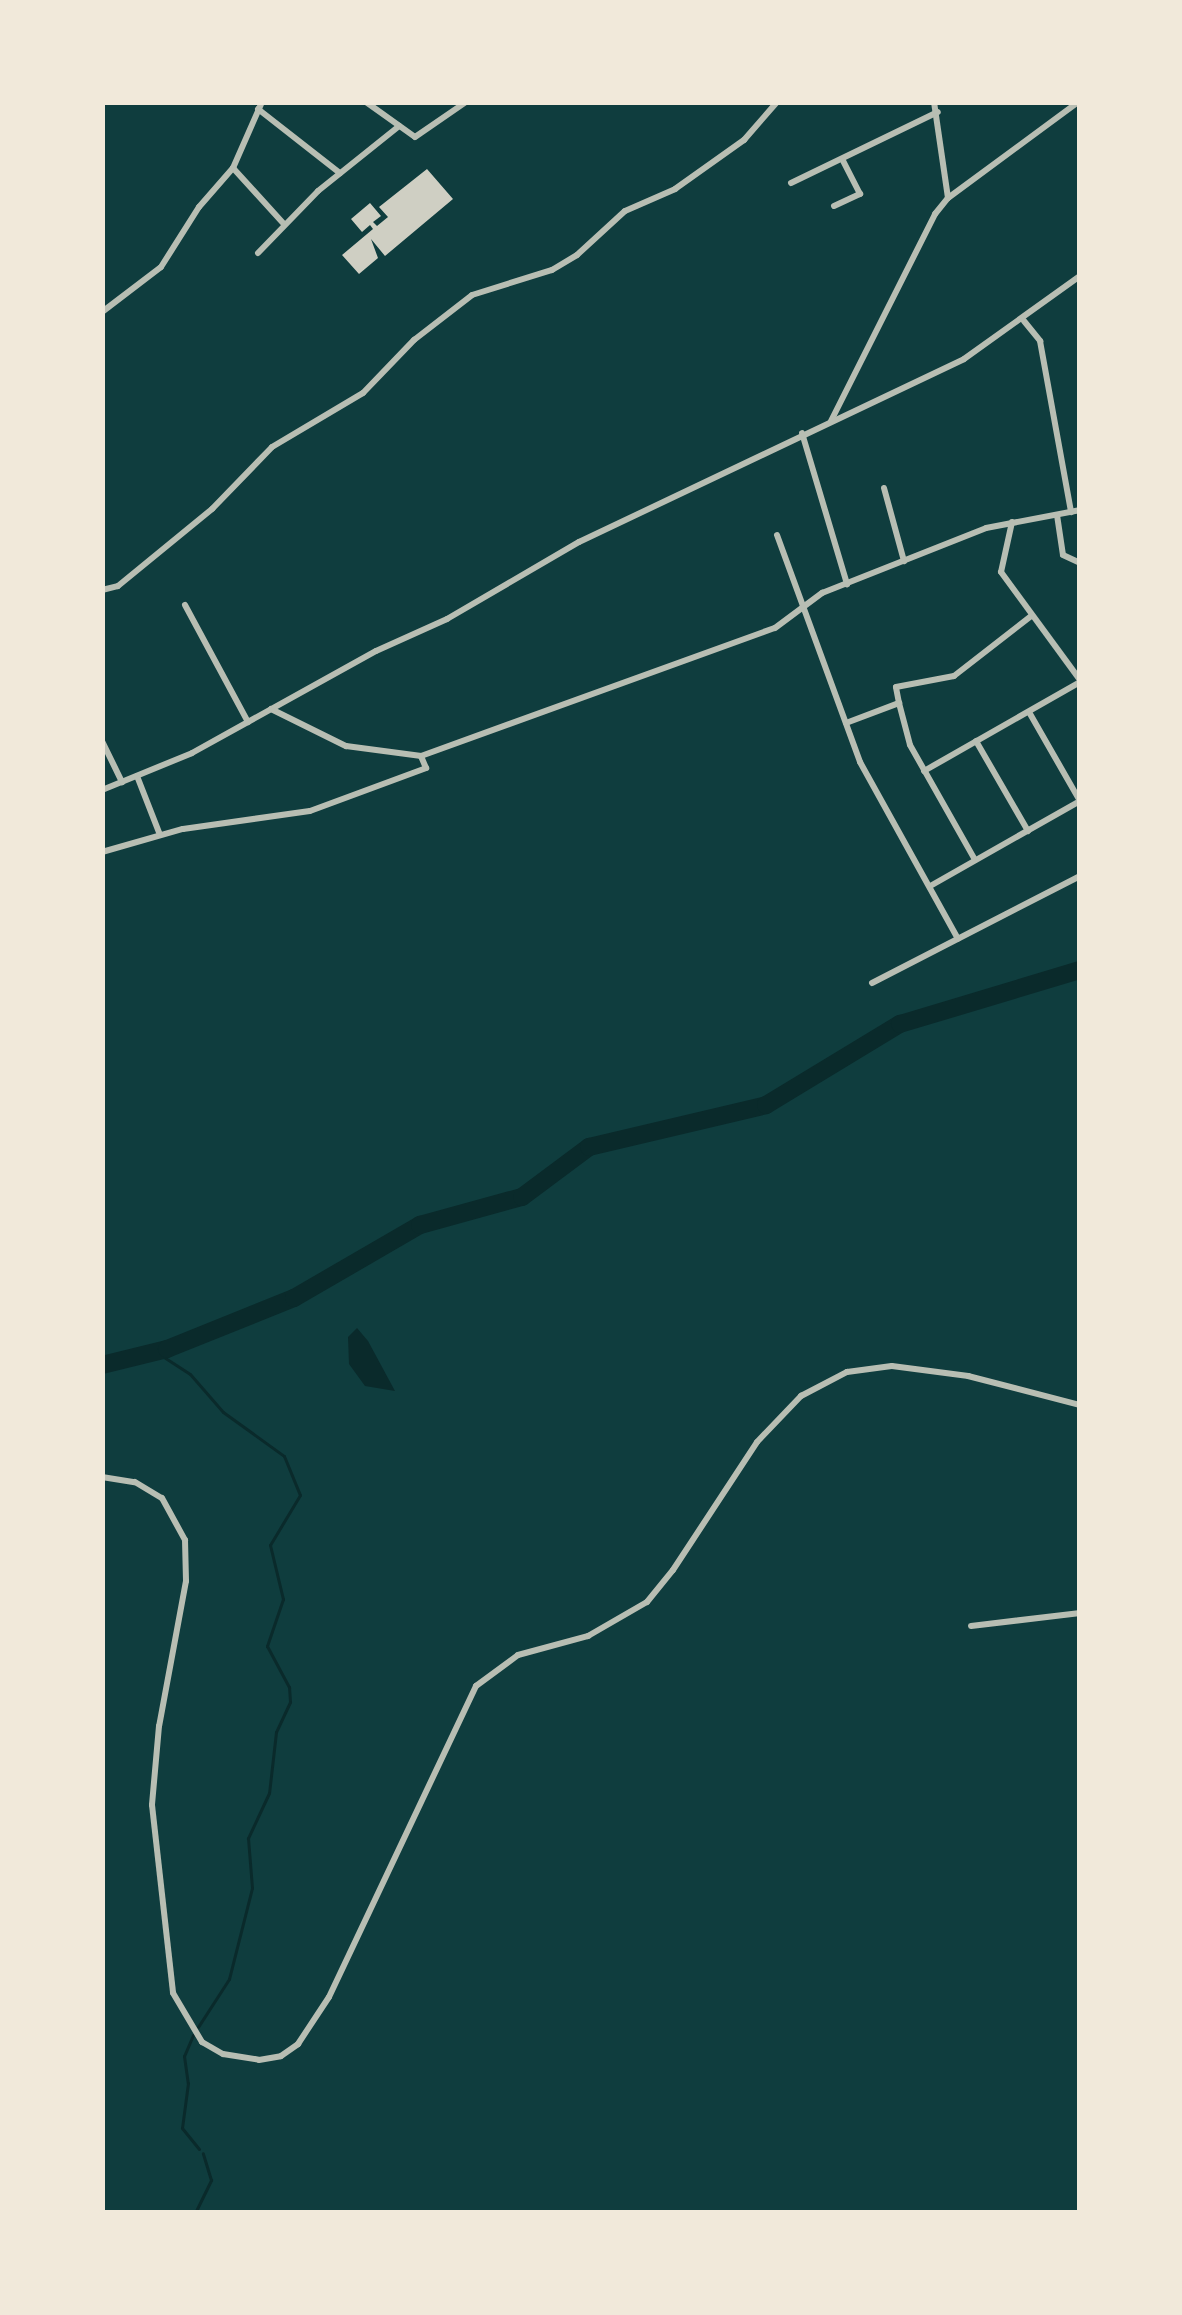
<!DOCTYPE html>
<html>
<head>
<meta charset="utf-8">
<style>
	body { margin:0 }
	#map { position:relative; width:1182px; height:2315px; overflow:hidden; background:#0f3d3e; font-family:Helvetica,sans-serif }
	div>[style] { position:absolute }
	.water>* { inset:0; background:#0a2a2b }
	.stream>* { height:3px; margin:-1.5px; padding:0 1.5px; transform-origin:1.5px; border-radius:1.5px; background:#0a2a2b }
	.river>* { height:18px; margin:-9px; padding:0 9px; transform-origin:9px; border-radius:9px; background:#0a2a2b }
	.building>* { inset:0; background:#cfcfc3 }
	.minor>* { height:6px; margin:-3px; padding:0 3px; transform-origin:3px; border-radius:3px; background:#b8beb3 }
	.tertiary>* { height:6px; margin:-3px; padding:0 3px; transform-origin:3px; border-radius:3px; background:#b8beb3 }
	span { translate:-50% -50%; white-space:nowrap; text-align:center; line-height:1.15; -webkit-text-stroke:12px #f1e9da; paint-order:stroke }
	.frame { position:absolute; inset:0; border:105px solid #f1e9da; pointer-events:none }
</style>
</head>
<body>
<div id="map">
	<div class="water">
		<i style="clip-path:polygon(357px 1328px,368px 1341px,395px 1391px,365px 1386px,349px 1364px,348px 1337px)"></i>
	</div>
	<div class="stream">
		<i style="left:156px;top:1352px;width:40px;rotate:32.9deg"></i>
		<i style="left:190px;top:1374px;width:50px;rotate:49deg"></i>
		<i style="left:223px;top:1412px;width:75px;rotate:35.8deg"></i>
		<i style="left:284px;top:1456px;width:42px;rotate:67.7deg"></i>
		<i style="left:300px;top:1495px;width:58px;rotate:121deg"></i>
		<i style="left:270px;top:1545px;width:56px;rotate:76.5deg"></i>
		<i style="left:283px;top:1599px;width:50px;rotate:108.8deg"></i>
		<i style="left:267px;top:1646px;width:47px;rotate:61.8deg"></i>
		<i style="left:289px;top:1687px;width:15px;rotate:86deg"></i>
		<i style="left:290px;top:1702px;width:33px;rotate:115deg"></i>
		<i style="left:276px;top:1732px;width:61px;rotate:96.5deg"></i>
		<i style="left:269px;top:1793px;width:50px;rotate:115deg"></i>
		<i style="left:248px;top:1838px;width:50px;rotate:85.4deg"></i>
		<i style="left:252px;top:1888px;width:94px;rotate:104.2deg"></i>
		<i style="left:229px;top:1979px;width:57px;rotate:122.9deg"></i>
		<i style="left:193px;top:2035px;width:23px;rotate:113deg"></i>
		<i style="left:184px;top:2056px;width:27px;rotate:82deg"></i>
		<i style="left:188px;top:2083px;width:45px;rotate:97.6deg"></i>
		<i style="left:182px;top:2128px;width:27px;rotate:51deg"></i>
		<i style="left:195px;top:2213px;width:37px;rotate:-64deg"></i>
		<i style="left:211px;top:2180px;width:28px;rotate:-107deg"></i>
	</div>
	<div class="river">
		<i style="left:102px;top:1365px;width:67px;rotate:-13.8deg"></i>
		<i style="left:167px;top:1349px;width:137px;rotate:-21.9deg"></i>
		<i style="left:294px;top:1298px;width:146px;rotate:-30.1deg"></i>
		<i style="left:420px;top:1225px;width:106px;rotate:-15.4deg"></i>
		<i style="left:522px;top:1197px;width:84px;rotate:-36.7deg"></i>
		<i style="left:589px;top:1147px;width:182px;rotate:-13.3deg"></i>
		<i style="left:766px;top:1105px;width:157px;rotate:-31.2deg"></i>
		<i style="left:900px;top:1024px;width:188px;rotate:-16.7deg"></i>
	</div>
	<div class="building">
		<i style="clip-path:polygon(427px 169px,453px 199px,385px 256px,371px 239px,378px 258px,359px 274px,342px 255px,373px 229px,370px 225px,362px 232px,351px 219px,370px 203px,381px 216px,373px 222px,377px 226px,388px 217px,379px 207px)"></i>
	</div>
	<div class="minor">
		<i style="left:366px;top:102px;width:60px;rotate:35.5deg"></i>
		<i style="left:415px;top:137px;width:62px;rotate:-34.5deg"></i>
		<i style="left:934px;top:102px;width:97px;rotate:81.7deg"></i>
		<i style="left:258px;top:109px;width:104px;rotate:38deg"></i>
		<i style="left:233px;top:168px;width:74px;rotate:47.7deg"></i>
		<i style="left:791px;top:183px;width:163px;rotate:-25.8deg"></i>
		<i style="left:834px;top:206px;width:29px;rotate:-25deg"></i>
		<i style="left:860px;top:194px;width:37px;rotate:-117deg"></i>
		<i style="left:258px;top:253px;width:86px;rotate:-45.9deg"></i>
		<i style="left:318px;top:191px;width:104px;rotate:-38.7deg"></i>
		<i style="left:102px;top:312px;width:74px;rotate:-37.3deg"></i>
		<i style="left:161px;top:267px;width:71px;rotate:-57.7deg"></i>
		<i style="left:199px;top:207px;width:52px;rotate:-48.9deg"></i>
		<i style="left:233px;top:168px;width:72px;rotate:-66.3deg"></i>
		<i style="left:1024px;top:321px;width:26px;rotate:51deg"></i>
		<i style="left:1040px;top:341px;width:174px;rotate:79.7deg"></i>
		<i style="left:831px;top:421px;width:232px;rotate:-63.3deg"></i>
		<i style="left:935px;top:214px;width:21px;rotate:-51deg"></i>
		<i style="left:948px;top:198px;width:162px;rotate:-36.4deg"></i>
		<i style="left:802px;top:433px;width:158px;rotate:73.4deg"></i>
		<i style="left:884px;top:488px;width:76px;rotate:74.7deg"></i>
		<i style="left:1057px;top:515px;width:40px;rotate:81.5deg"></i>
		<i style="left:1063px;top:555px;width:19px;rotate:25deg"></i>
		<i style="left:1012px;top:522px;width:51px;rotate:102.4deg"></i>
		<i style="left:1001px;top:572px;width:134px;rotate:53.8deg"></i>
		<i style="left:777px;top:535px;width:242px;rotate:69.9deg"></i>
		<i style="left:860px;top:762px;width:202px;rotate:61deg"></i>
		<i style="left:102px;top:590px;width:16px;rotate:-14deg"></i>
		<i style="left:118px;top:586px;width:122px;rotate:-39.3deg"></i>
		<i style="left:212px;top:509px;width:86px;rotate:-45.9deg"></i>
		<i style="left:272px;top:447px;width:106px;rotate:-30.7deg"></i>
		<i style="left:363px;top:393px;width:74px;rotate:-46.1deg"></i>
		<i style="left:414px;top:340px;width:73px;rotate:-37.8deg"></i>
		<i style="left:472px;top:295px;width:84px;rotate:-17.4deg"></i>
		<i style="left:552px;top:270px;width:29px;rotate:-31deg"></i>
		<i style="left:577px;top:255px;width:65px;rotate:-42.5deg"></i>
		<i style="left:625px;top:211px;width:55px;rotate:-23.7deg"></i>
		<i style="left:675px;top:189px;width:85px;rotate:-35.4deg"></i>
		<i style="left:744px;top:140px;width:50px;rotate:-49deg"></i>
		<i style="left:185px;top:605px;width:133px;rotate:61.7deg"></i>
		<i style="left:899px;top:703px;width:16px;rotate:-101deg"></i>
		<i style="left:896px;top:687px;width:59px;rotate:-10.7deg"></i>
		<i style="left:954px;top:676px;width:98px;rotate:-37.9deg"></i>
		<i style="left:1029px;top:712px;width:103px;rotate:60.2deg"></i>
		<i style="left:846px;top:723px;width:57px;rotate:-20.7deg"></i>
		<i style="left:899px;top:703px;width:43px;rotate:75.3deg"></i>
		<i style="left:910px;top:745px;width:132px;rotate:60.5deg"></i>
		<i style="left:102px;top:741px;width:46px;rotate:64deg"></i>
		<i style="left:976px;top:741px;width:104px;rotate:60deg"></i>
		<i style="left:924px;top:771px;width:180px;rotate:-29.7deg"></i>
		<i style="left:137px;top:776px;width:63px;rotate:68.7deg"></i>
		<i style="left:102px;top:852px;width:84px;rotate:-15.9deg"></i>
		<i style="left:183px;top:829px;width:128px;rotate:-8.1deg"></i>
		<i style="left:310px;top:811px;width:124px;rotate:-20.3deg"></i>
		<i style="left:426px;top:768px;width:13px;rotate:-113deg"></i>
		<i style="left:932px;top:885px;width:170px;rotate:-29.6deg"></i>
		<i style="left:872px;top:983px;width:234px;rotate:-27.2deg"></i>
		<i style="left:971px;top:1626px;width:110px;rotate:-6.8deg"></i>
	</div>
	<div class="tertiary">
		<i style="left:271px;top:709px;width:84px;rotate:26.3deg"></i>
		<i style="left:346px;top:746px;width:76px;rotate:7.6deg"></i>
		<i style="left:421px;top:756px;width:376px;rotate:-19.9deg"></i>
		<i style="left:775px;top:628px;width:59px;rotate:-36.7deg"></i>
		<i style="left:822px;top:593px;width:176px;rotate:-21.6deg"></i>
		<i style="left:986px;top:528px;width:96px;rotate:-10.8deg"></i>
		<i style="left:102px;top:790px;width:97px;rotate:-22.3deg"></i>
		<i style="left:192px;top:753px;width:210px;rotate:-29deg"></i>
		<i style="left:376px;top:651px;width:78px;rotate:-24.3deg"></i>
		<i style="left:447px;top:619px;width:153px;rotate:-30.3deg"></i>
		<i style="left:579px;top:542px;width:426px;rotate:-25.4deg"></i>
		<i style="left:964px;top:359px;width:143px;rotate:-35.6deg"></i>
		<i style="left:102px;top:1477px;width:33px;rotate:9deg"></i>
		<i style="left:135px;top:1482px;width:31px;rotate:31deg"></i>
		<i style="left:162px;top:1498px;width:48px;rotate:61.3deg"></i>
		<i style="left:185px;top:1540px;width:41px;rotate:88.6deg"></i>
		<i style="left:186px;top:1581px;width:147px;rotate:100.5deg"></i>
		<i style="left:159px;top:1726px;width:79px;rotate:95.1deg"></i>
		<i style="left:152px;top:1805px;width:189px;rotate:83.6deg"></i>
		<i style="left:173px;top:1993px;width:57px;rotate:59.4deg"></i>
		<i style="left:202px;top:2042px;width:24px;rotate:30deg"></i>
		<i style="left:223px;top:2054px;width:36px;rotate:9deg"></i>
		<i style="left:259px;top:2060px;width:22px;rotate:-10deg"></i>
		<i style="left:281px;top:2056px;width:21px;rotate:-35deg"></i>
		<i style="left:298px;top:2044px;width:56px;rotate:-56.6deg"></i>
		<i style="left:329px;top:1997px;width:344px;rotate:-64.7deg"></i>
		<i style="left:476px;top:1686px;width:52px;rotate:-36.4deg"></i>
		<i style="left:518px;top:1655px;width:73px;rotate:-15.2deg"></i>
		<i style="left:588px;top:1636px;width:68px;rotate:-30deg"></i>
		<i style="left:647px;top:1602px;width:41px;rotate:-50.9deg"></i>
		<i style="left:673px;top:1570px;width:153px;rotate:-56.7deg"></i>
		<i style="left:757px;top:1442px;width:64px;rotate:-46.3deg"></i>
		<i style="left:801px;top:1396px;width:52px;rotate:-27.6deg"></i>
		<i style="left:847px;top:1372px;width:45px;rotate:-7.6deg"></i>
		<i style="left:892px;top:1366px;width:77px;rotate:7.5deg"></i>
		<i style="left:968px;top:1376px;width:116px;rotate:14.5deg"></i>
	</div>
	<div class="frame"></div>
</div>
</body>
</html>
